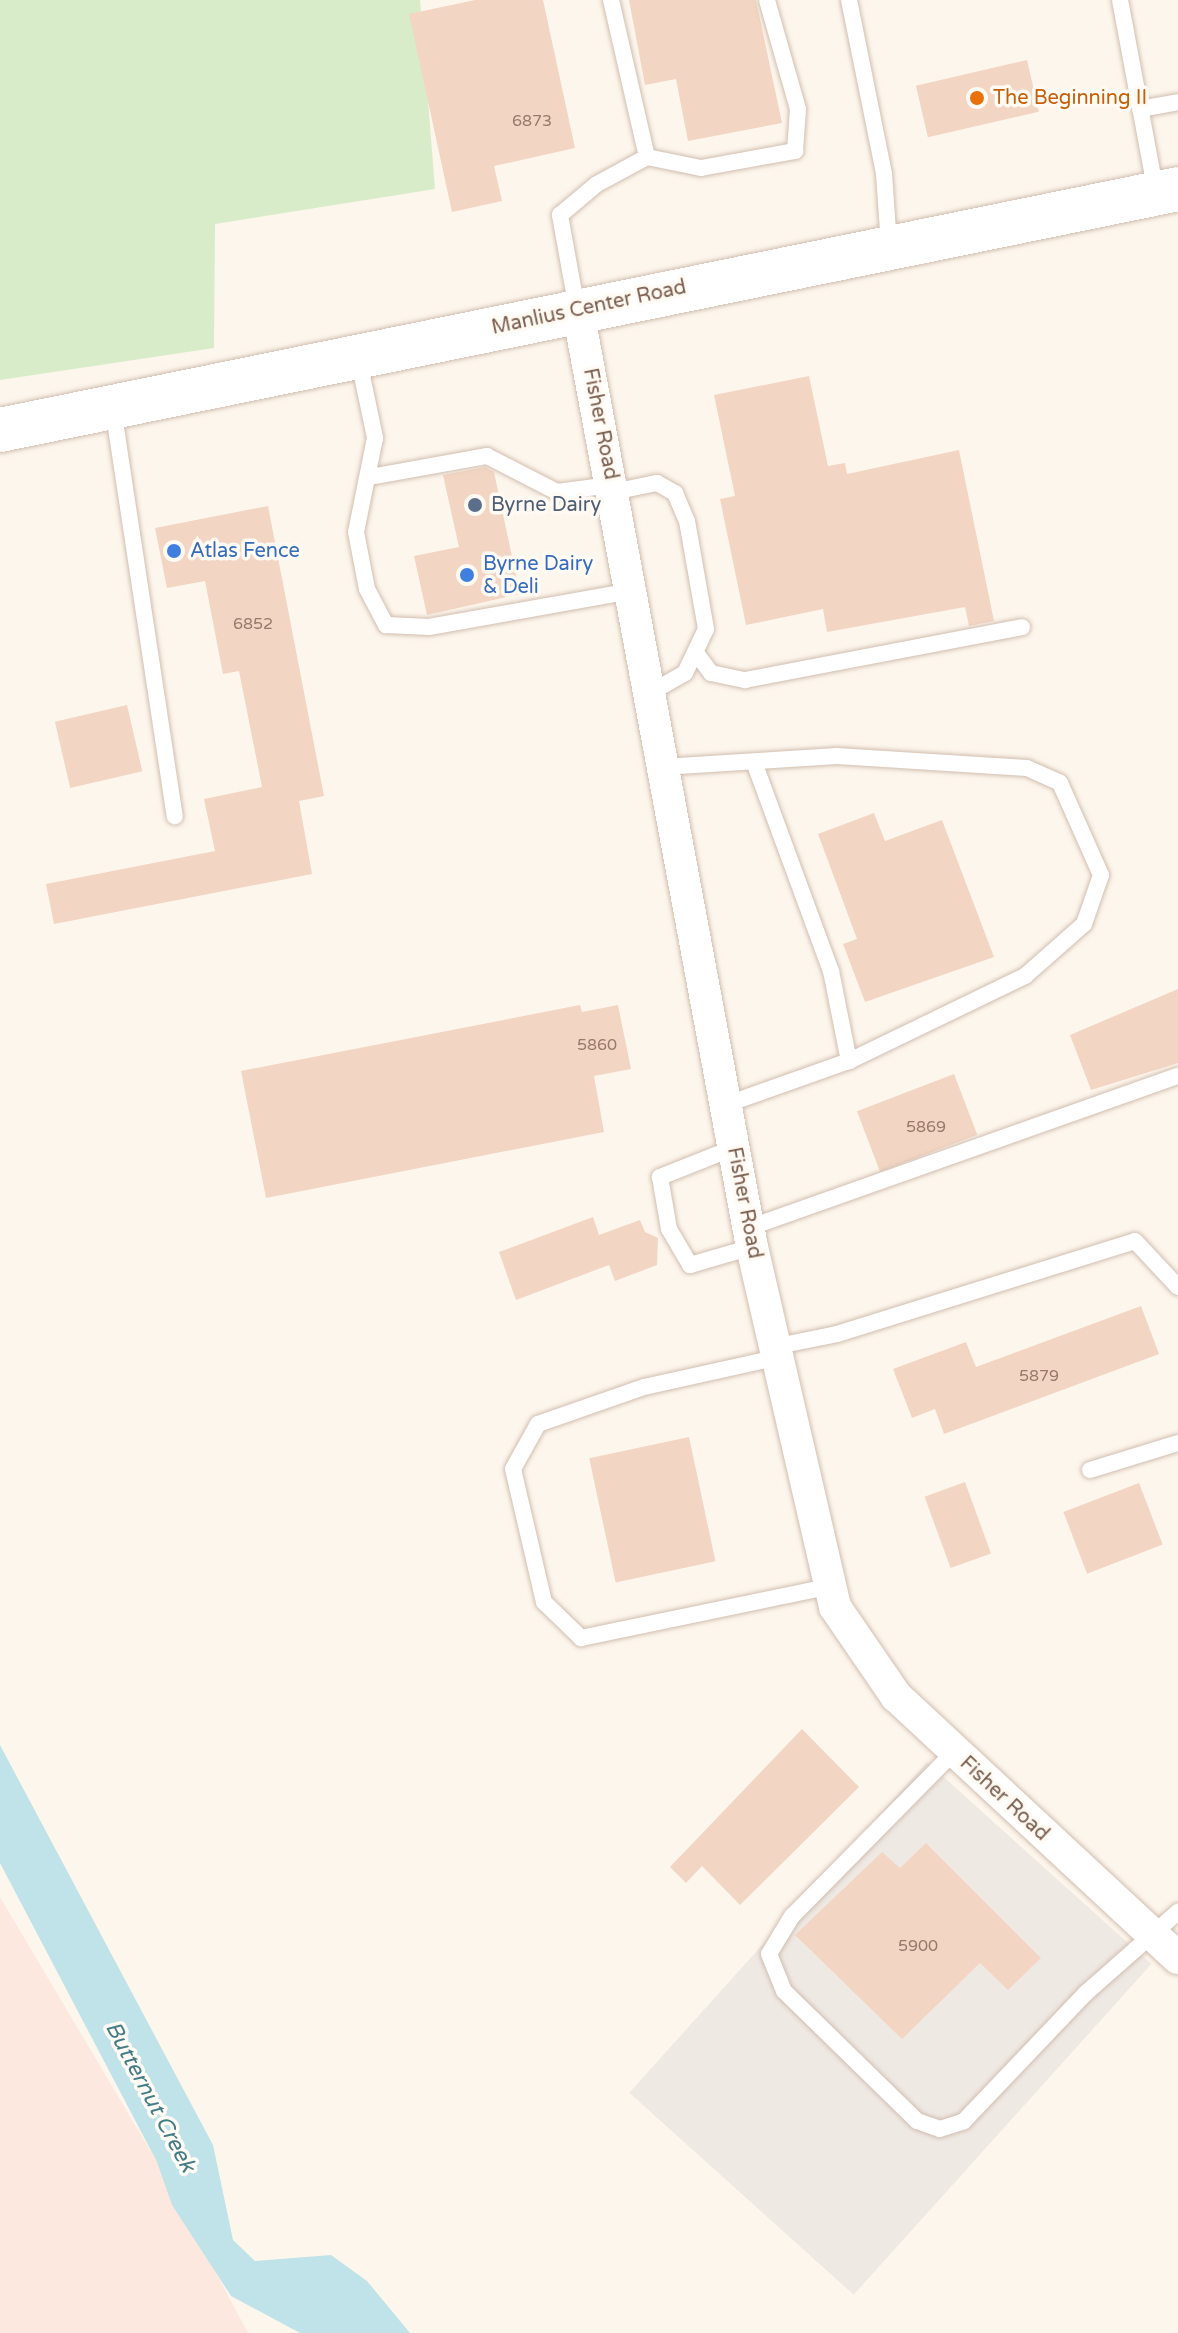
<!DOCTYPE html>
<html>
<head>
<meta charset="utf-8">
<style>
	body { margin:0 }
	#map { position:relative; width:1178px; height:2333px; overflow:hidden; background:#fdf6ec; font-family:"Varela Round",sans-serif }
	div>[style] { position:absolute }
	.commercial>* { inset:0; background:#fde8e0 }
	.industrial>* { inset:0; background:#efe9e4; transform-origin:0 0 }
	.green>* { inset:0; background:#d8ecc9 }
	.water>* { inset:0; background:#bfe3e8 }
	.building>* { inset:0; background:#f3d5c3; transform-origin:0 0 }
	.roads { filter:drop-shadow(0 0 2px #d1beb0) drop-shadow(0 0 2px #d1beb0) }
	.lane>* { height:16px; margin:-8px; padding:0 8px; transform-origin:8px; border-radius:8px; background:#fff }
	.street>* { height:32px; margin:-16px; padding:0 16px; transform-origin:16px; border-radius:16px; background:#fff }
	.secondary>* { height:44px; margin:-22px; padding:0 22px; transform-origin:22px; border-radius:22px; background:#fff }
	.dots>* { width:22px; height:22px; translate:-50% -50%; box-sizing:border-box; border:4px solid #fffaf3; border-radius:50% }
	span { translate:-50% -50%; white-space:nowrap; text-align:center; line-height:1.15; -webkit-text-stroke:7px #fffaf3; paint-order:stroke }
	.number-label { font-size:16px; color:#987a6a }
	.number-label span { -webkit-text-stroke-width:0 }
	.food-label { font-size:20px; color:#c56008 }
	.left { translate:0 -50%; text-align:left }
	.street-label { font-size:20px; color:#7a5c4d }
	.service-label { font-size:20px; color:#4e5e75 }
	.shop-label { font-size:20px; color:#366cbe }
	.water-label { font-size:22px; color:#437c86; font-style:italic }
</style>
</head>
<body>
<div id="map">
	<div class="commercial">
		<i style="clip-path:polygon(0 1897px,157px 2162px,248px 2333px,0 2333px)"></i>
	</div>
	<div class="industrial">
		<i style="left:927px;top:1762px;width:302px;height:445px;rotate:42deg"></i>
	</div>
	<div class="green">
		<i style="clip-path:polygon(0 0,420px 0,435px 189px,215px 224px,214px 348px,0 380px)"></i>
	</div>
	<div class="water">
		<i style="clip-path:polygon(0 1745px,213px 2145px,233px 2240px,255px 2261px,331px 2255px,367px 2281px,410px 2333px,300px 2333px,231px 2296px,172px 2205px,157px 2162px,0 1863px)"></i>
	</div>
	<div class="building">
		<i style="clip-path:polygon(475px 0,543px 0,575px 148px,494px 166px,502px 201px,452px 212px,409px 14px)"></i>
		<i style="clip-path:polygon(629px 0,756px 0,782px 123px,688px 141px,676px 79px,645px 85px)"></i>
		<i style="left:1027px;top:60px;width:53px;height:114px;rotate:77deg"></i>
		<i style="clip-path:polygon(809px 376px,828px 466px,845px 463px,847px 474px,959px 450px,994px 621px,969px 626px,965px 607px,827px 632px,823px 609px,746px 625px,720px 499px,735px 496px,714px 395px)"></i>
		<i style="clip-path:polygon(485px 467px,494px 472px,520px 594px,427px 615px,414px 556px,459px 547px,443px 475px)"></i>
		<i style="clip-path:polygon(268px 506px,324px 796px,299px 801px,312px 874px,54px 924px,46px 884px,215px 851px,204px 799px,262px 787px,239px 671px,223px 674px,205px 581px,167px 588px,155px 528px)"></i>
		<i style="left:127px;top:705px;width:68px;height:74px;rotate:77deg"></i>
		<i style="clip-path:polygon(874px 813px,885px 841px,942px 820px,994px 957px,865px 1002px,843px 944px,857px 939px,818px 834px)"></i>
		<i style="clip-path:polygon(1178px 989px,1178px 1063px,1091px 1090px,1070px 1035px)"></i>
		<i style="clip-path:polygon(580px 1005px,582px 1012px,618px 1005px,631px 1069px,594px 1076px,604px 1132px,266px 1198px,241px 1071px)"></i>
		<i style="left:954px;top:1074px;width:65px;height:104px;rotate:69deg"></i>
		<i style="clip-path:polygon(593px 1217px,599px 1235px,640px 1220px,645px 1232px,658px 1238px,657px 1265px,615px 1281px,609px 1265px,516px 1300px,499px 1252px)"></i>
		<i style="clip-path:polygon(1141px 1306px,1159px 1354px,944px 1434px,935px 1409px,912px 1418px,893px 1369px,966px 1342px,976px 1367px)"></i>
		<i style="left:689px;top:1437px;width:127px;height:102px;rotate:78deg"></i>
		<i style="left:965px;top:1482px;width:76px;height:43px;rotate:70deg"></i>
		<i style="left:1139px;top:1483px;width:66px;height:81px;rotate:69deg"></i>
		<i style="clip-path:polygon(802px 1729px,859px 1787px,740px 1905px,702px 1866px,686px 1883px,670px 1867px)"></i>
		<i style="clip-path:polygon(926px 1843px,1041px 1958px,1008px 1990px,980px 1963px,902px 2039px,795px 1935px,882px 1852px,900px 1868px)"></i>
	</div>
	<div class="roads">
		<div class="lane">
			<i style="left:611px;top:0;width:161px;rotate:77.1deg"></i>
			<i style="left:849px;top:0;width:177px;rotate:78.6deg"></i>
			<i style="left:884px;top:174px;width:72px;rotate:86deg"></i>
			<i style="left:1120px;top:0;width:195px;rotate:79.4deg"></i>
			<i style="left:1140px;top:109px;width:39px;rotate:-10deg"></i>
			<i style="left:577px;top:309px;width:96px;rotate:-100.3deg"></i>
			<i style="left:560px;top:215px;width:48px;rotate:-40deg"></i>
			<i style="left:597px;top:184px;width:57px;rotate:-28.4deg"></i>
			<i style="left:647px;top:157px;width:55px;rotate:11.5deg"></i>
			<i style="left:701px;top:168px;width:96px;rotate:-10.3deg"></i>
			<i style="left:795px;top:151px;width:42px;rotate:-85.9deg"></i>
			<i style="left:798px;top:109px;width:113px;rotate:-105.9deg"></i>
			<i style="left:358px;top:357px;width:83px;rotate:78.1deg"></i>
			<i style="left:375px;top:438px;width:96px;rotate:101.4deg"></i>
			<i style="left:356px;top:532px;width:58px;rotate:79.1deg"></i>
			<i style="left:367px;top:589px;width:41px;rotate:62.2deg"></i>
			<i style="left:386px;top:625px;width:43px;rotate:2.7deg"></i>
			<i style="left:429px;top:627px;width:205px;rotate:-10.1deg"></i>
			<i style="left:113px;top:408px;width:413px;rotate:81.4deg"></i>
			<i style="left:370px;top:477px;width:119px;rotate:-10.2deg"></i>
			<i style="left:487px;top:456px;width:79px;rotate:27.2deg"></i>
			<i style="left:557px;top:492px;width:54px;rotate:-7.4deg"></i>
			<i style="left:613px;top:492px;width:45px;rotate:-11.6deg"></i>
			<i style="left:657px;top:483px;width:21px;rotate:29deg"></i>
			<i style="left:675px;top:493px;width:30px;rotate:67deg"></i>
			<i style="left:687px;top:521px;width:110px;rotate:80deg"></i>
			<i style="left:706px;top:629px;width:49px;rotate:115.5deg"></i>
			<i style="left:685px;top:673px;width:40px;rotate:150.3deg"></i>
			<i style="left:696px;top:653px;width:25px;rotate:53deg"></i>
			<i style="left:711px;top:673px;width:35px;rotate:12deg"></i>
			<i style="left:745px;top:680px;width:282px;rotate:-10.8deg"></i>
			<i style="left:754px;top:762px;width:223px;rotate:69.8deg"></i>
			<i style="left:831px;top:971px;width:92px;rotate:78.7deg"></i>
			<i style="left:663px;top:767px;width:174px;rotate:-3.6deg"></i>
			<i style="left:837px;top:756px;width:190px;rotate:3.6deg"></i>
			<i style="left:1027px;top:768px;width:36px;rotate:24deg"></i>
			<i style="left:1060px;top:783px;width:101px;rotate:66deg"></i>
			<i style="left:1101px;top:875px;width:52px;rotate:109.1deg"></i>
			<i style="left:1084px;top:924px;width:79px;rotate:138.6deg"></i>
			<i style="left:1025px;top:976px;width:195px;rotate:154.2deg"></i>
			<i style="left:849px;top:1061px;width:132px;rotate:160.5deg"></i>
			<i style="left:733px;top:1148px;width:79px;rotate:158.3deg"></i>
			<i style="left:660px;top:1177px;width:53px;rotate:80.2deg"></i>
			<i style="left:669px;top:1229px;width:42px;rotate:59.7deg"></i>
			<i style="left:690px;top:1265px;width:65px;rotate:-16.2deg"></i>
			<i style="left:748px;top:1228px;width:456px;rotate:-19.5deg"></i>
			<i style="left:773px;top:1347px;width:65px;rotate:-11.5deg"></i>
			<i style="left:837px;top:1334px;width:312px;rotate:-17.3deg"></i>
			<i style="left:1135px;top:1241px;width:63px;rotate:46.9deg"></i>
			<i style="left:775px;top:1358px;width:134px;rotate:167.5deg"></i>
			<i style="left:644px;top:1387px;width:112px;rotate:160.8deg"></i>
			<i style="left:538px;top:1424px;width:51px;rotate:119.1deg"></i>
			<i style="left:513px;top:1469px;width:137px;rotate:76.9deg"></i>
			<i style="left:544px;top:1602px;width:52px;rotate:44.2deg"></i>
			<i style="left:581px;top:1638px;width:252px;rotate:-11.7deg"></i>
			<i style="left:1090px;top:1470px;width:92px;rotate:-17.1deg"></i>
			<i style="left:953px;top:1753px;width:229px;rotate:134.6deg"></i>
			<i style="left:792px;top:1916px;width:44px;rotate:121.2deg"></i>
			<i style="left:769px;top:1954px;width:40px;rotate:68deg"></i>
			<i style="left:784px;top:1991px;width:186px;rotate:44.3deg"></i>
			<i style="left:917px;top:2121px;width:24px;rotate:19deg"></i>
			<i style="left:940px;top:2129px;width:25px;rotate:-18deg"></i>
			<i style="left:964px;top:2121px;width:177px;rotate:-46.4deg"></i>
			<i style="left:1086px;top:1993px;width:123px;rotate:-41.4deg"></i>
		</div>
		<div class="street">
			<i style="left:578px;top:311px;width:952px;rotate:79.47deg"></i>
			<i style="left:752px;top:1247px;width:369px;rotate:77deg"></i>
			<i style="left:835px;top:1607px;width:108px;rotate:55.6deg"></i>
			<i style="left:896px;top:1696px;width:385px;rotate:42.9deg"></i>
		</div>
		<div class="secondary">
			<i style="left:0;top:430px;width:1202px;rotate:-11.56deg"></i>
		</div>
	</div>
	<div class="dots">
		<i style="left:977px;top:98px;background:#e8710a"></i>
		<i style="left:475px;top:505px;background:#5c6f8a"></i>
		<i style="left:174px;top:551px;background:#3f7fe0"></i>
		<i style="left:467px;top:575px;background:#3f7fe0"></i>
	</div>
	<div class="number-label">
		<span style="left:532px;top:121px">6873</span>
		<span style="left:253px;top:624px">6852</span>
		<span style="left:597px;top:1045px">5860</span>
		<span style="left:926px;top:1127px">5869</span>
		<span style="left:1039px;top:1376px">5879</span>
		<span style="left:918px;top:1946px">5900</span>
	</div>
	<div class="food-label">
		<span class="left" style="left:993px;top:98px">The Beginning II</span>
	</div>
	<div class="street-label">
		<span style="left:589px;top:308px;rotate:-12deg">Manlius Center Road</span>
		<span style="left:600px;top:424px;rotate:79deg">Fisher Road</span>
		<span style="left:744px;top:1203px;rotate:79deg">Fisher Road</span>
		<span style="left:1004px;top:1799px;rotate:43deg">Fisher Road</span>
	</div>
	<div class="service-label">
		<span class="left" style="left:491px;top:505px">Byrne Dairy</span>
	</div>
	<div class="shop-label">
		<span class="left" style="left:190px;top:551px">Atlas Fence</span>
		<span class="left" style="left:483px;top:576px">Byrne Dairy<br>&amp; Deli</span>
	</div>
	<div class="water-label">
		<span style="left:150px;top:2097px;rotate:62deg">Butternut Creek</span>
	</div>
</div>
</body>
</html>
